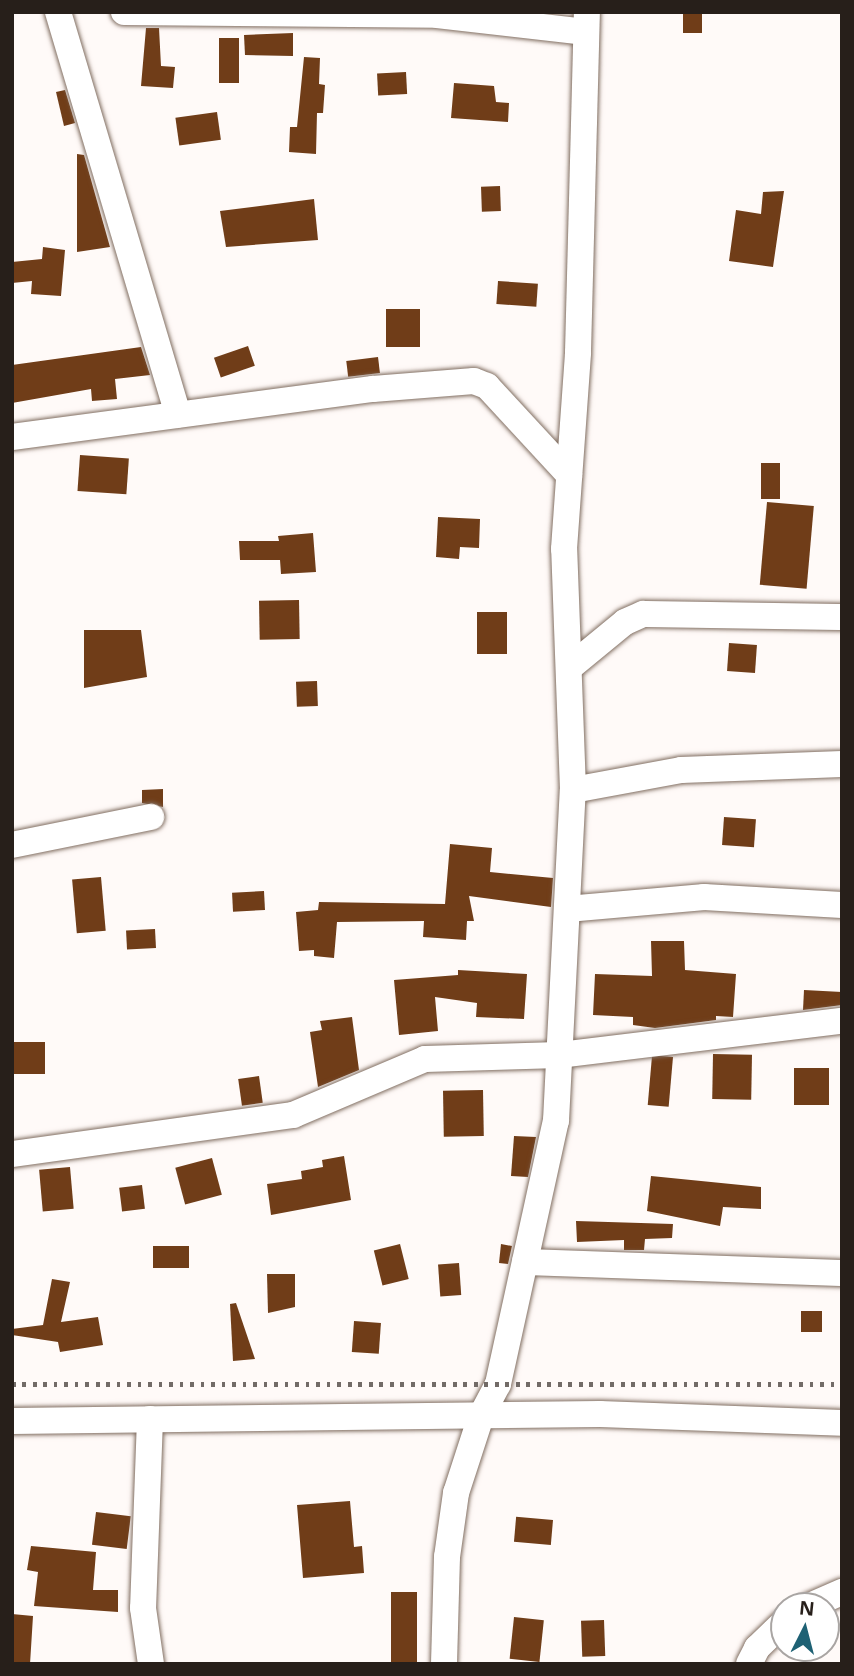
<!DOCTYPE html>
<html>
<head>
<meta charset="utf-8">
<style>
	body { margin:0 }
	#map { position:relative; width:854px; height:1676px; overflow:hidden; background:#fffaf8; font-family:"Noto Sans",sans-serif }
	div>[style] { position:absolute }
	.building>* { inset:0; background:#703d18; transform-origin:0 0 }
	.roads { filter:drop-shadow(0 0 2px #826f62) drop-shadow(0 0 2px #826f62) }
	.minor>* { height:26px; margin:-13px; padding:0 13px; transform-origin:13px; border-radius:13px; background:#fff }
	.rail>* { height:5px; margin-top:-2.5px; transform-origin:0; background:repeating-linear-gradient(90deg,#726b67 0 3.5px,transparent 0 10.5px) }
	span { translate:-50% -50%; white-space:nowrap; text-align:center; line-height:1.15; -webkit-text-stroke:7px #fff; paint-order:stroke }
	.frame { position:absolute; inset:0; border:14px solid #271f1a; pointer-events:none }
	.north { position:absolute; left:770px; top:1592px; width:70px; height:70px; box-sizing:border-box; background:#fff; border:2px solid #a9a5a3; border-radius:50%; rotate:6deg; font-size:19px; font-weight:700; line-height:28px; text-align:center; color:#271f1a }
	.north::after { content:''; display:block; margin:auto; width:24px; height:32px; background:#1e6174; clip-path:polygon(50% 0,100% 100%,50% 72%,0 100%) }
</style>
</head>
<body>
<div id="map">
	<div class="building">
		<i style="left:683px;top:12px;width:19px;height:21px"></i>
		<i style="clip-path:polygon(146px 28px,159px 28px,161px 66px,175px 67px,173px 88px,141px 86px)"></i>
		<i style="clip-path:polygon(293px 33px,293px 56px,245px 55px,244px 35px)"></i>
		<i style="left:219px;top:38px;width:20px;height:45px"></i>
		<i style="clip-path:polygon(304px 57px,320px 58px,319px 84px,325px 85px,323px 113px,317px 113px,316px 154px,289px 152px,290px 127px,297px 127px)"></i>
		<i style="left:406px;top:72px;width:22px;height:29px;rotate:87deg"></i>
		<i style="clip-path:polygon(454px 83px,494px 86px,496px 102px,509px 103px,508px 122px,451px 118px)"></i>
		<i style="clip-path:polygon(65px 90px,75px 123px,64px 126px,56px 92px)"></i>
		<i style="left:217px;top:112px;width:28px;height:42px;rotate:82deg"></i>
		<i style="clip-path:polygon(77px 154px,84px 155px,110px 247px,77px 252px)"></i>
		<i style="left:500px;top:186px;width:25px;height:19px;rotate:88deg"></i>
		<i style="clip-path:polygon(784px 191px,773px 267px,729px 261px,736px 210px,761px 214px,763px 192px)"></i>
		<i style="clip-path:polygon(314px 199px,318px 240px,226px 247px,220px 211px)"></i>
		<i style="clip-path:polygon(43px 247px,65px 250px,61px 296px,31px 294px,32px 281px,12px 283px,12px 262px,42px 259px)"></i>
		<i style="left:498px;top:281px;width:40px;height:23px;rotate:4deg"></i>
		<i style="left:386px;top:309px;width:34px;height:38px"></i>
		<i style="left:248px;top:346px;width:21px;height:36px;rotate:71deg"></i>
		<i style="clip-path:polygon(141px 347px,150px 375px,115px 379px,117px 399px,92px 401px,91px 389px,12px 403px,12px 365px)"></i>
		<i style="left:378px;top:357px;width:16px;height:32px;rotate:83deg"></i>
		<i style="left:80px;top:455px;width:49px;height:36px;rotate:4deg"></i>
		<i style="left:761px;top:463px;width:19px;height:36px"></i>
		<i style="left:767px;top:502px;width:47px;height:83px;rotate:5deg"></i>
		<i style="clip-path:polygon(438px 517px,480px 519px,479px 548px,460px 547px,459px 559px,436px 557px)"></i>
		<i style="clip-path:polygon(313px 533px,316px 572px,281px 574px,280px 560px,240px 560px,239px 541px,279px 541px,278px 536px)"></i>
		<i style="left:299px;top:600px;width:39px;height:40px;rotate:89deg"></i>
		<i style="left:477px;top:612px;width:30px;height:42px"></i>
		<i style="clip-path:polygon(84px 630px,141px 630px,147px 677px,84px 688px)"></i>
		<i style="left:729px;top:643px;width:28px;height:28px;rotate:4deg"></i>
		<i style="left:317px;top:681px;width:25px;height:21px;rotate:88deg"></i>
		<i style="clip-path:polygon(163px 789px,163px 807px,142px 803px,142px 790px)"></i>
		<i style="left:724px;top:817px;width:32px;height:28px;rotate:4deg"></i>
		<i style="clip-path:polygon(450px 844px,492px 848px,490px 872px,553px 878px,551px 907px,469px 896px,474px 921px,467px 921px,466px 940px,423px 937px,424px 921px,337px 922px,334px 958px,314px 956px,314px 950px,299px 951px,296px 912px,318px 910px,319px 902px,445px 904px)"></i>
		<i style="left:101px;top:877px;width:54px;height:29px;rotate:85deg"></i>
		<i style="left:264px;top:891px;width:19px;height:32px;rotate:87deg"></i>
		<i style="left:155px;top:929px;width:19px;height:29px;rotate:87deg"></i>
		<i style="clip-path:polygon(651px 941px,684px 941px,685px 970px,736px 974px,733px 1017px,716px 1016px,716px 1020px,655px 1028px,633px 1025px,633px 1017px,593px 1015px,595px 974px,652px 976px)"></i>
		<i style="clip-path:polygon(458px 970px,527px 974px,524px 1019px,476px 1017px,477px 1003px,435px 997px,438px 1031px,399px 1035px,394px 980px,458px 975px)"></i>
		<i style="clip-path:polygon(804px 990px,842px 992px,842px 1005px,803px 1010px)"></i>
		<i style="clip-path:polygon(352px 1017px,359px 1070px,318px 1087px,310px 1032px,322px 1030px,320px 1021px)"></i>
		<i style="left:12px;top:1042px;width:33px;height:32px"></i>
		<i style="left:713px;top:1054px;width:39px;height:45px;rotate:1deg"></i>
		<i style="left:673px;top:1057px;width:50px;height:21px;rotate:95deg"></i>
		<i style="left:794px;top:1068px;width:35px;height:37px"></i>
		<i style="left:259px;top:1076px;width:27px;height:21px;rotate:82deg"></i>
		<i style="left:483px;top:1090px;width:46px;height:40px;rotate:89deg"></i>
		<i style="clip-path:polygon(514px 1136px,536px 1137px,528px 1177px,511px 1176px)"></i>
		<i style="clip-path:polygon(344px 1156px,351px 1200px,271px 1215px,267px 1184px,302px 1179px,301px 1171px,323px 1167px,322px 1160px)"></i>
		<i style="left:212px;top:1158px;width:38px;height:38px;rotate:75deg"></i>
		<i style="left:70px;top:1167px;width:42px;height:31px;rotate:85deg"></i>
		<i style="clip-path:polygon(651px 1176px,761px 1187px,761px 1209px,723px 1207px,720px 1226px,647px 1211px)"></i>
		<i style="left:142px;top:1185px;width:24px;height:23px;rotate:83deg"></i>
		<i style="clip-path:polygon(576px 1221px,673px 1224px,672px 1238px,645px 1239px,644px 1250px,624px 1250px,624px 1240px,577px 1242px)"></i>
		<i style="left:400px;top:1244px;width:36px;height:27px;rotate:76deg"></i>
		<i style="clip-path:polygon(501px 1244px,512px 1246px,508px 1264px,499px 1263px)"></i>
		<i style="left:153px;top:1246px;width:36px;height:22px"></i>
		<i style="left:459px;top:1263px;width:32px;height:21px;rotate:86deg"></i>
		<i style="clip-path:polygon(267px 1274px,295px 1274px,295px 1307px,268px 1313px)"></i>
		<i style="clip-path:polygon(52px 1279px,70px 1282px,61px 1322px,98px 1317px,103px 1345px,60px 1352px,58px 1342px,12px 1335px,12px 1329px,43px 1325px)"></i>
		<i style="clip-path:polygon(236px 1303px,255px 1359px,233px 1361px,230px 1304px)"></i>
		<i style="left:801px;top:1311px;width:21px;height:21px"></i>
		<i style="left:354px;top:1321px;width:27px;height:31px;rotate:4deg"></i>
		<i style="clip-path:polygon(350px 1501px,354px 1547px,362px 1546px,364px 1573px,303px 1578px,297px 1505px)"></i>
		<i style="left:96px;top:1512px;width:35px;height:33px;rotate:7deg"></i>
		<i style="left:553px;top:1520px;width:25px;height:37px;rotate:95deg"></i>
		<i style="clip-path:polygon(31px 1546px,96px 1552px,93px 1590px,118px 1590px,118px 1612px,34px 1606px,38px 1572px,27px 1570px)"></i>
		<i style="left:391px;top:1592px;width:26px;height:72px"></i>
		<i style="clip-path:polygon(12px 1614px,33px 1616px,30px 1664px,12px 1664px)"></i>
		<i style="left:514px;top:1617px;width:30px;height:42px;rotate:6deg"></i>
		<i style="left:604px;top:1620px;width:36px;height:23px;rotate:88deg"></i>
	</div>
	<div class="roads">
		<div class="minor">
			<i style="left:58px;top:12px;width:420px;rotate:73.4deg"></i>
			<i style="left:124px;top:12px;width:313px;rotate:0.5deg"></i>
			<i style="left:437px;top:15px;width:150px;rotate:6.5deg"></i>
			<i style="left:12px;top:437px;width:364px;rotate:-7.6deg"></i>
			<i style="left:373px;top:389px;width:101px;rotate:-4.5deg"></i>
			<i style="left:474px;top:381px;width:14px;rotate:21deg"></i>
			<i style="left:487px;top:386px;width:121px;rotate:47.3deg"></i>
			<i style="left:569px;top:668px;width:72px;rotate:-39.4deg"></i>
			<i style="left:625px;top:622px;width:20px;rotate:-24deg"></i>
			<i style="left:643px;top:614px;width:199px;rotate:0.9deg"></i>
			<i style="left:573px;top:790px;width:110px;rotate:-10.5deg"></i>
			<i style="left:681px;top:770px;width:161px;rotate:-2.1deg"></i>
			<i style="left:12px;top:845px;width:142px;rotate:-11.4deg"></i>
			<i style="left:567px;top:909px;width:138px;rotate:-5deg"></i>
			<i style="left:704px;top:897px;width:138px;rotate:3.3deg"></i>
			<i style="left:12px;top:1154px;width:284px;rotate:-7.9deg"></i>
			<i style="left:293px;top:1115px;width:143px;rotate:-23deg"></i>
			<i style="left:425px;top:1059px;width:134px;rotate:-1.7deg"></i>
			<i style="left:559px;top:1055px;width:285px;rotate:-6.9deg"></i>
			<i style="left:525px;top:1262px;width:317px;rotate:2deg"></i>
			<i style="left:150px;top:1419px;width:189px;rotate:92.1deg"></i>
			<i style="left:143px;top:1608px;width:57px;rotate:81.9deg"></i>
			<i style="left:12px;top:1421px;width:588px;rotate:-0.68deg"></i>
			<i style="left:600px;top:1414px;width:242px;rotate:2.1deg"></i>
			<i style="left:810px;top:1606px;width:35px;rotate:-24deg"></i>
			<i style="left:444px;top:1664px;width:107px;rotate:-88.4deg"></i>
			<i style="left:447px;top:1557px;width:65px;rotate:-82deg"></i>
			<i style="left:456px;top:1493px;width:81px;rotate:-72deg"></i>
			<i style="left:481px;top:1416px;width:36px;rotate:-62deg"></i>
			<i style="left:498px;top:1384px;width:269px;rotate:-77.6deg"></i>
			<i style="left:556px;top:1121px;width:331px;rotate:-87.1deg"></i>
			<i style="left:573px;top:790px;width:241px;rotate:-92.1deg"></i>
			<i style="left:564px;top:549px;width:197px;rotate:-85.9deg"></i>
			<i style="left:578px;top:352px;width:340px;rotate:-88.5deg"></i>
			<i style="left:749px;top:1664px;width:18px;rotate:-63deg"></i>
			<i style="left:757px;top:1648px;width:37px;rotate:-44deg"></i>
		</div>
	</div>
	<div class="rail">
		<i style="left:12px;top:1384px;width:830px"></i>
	</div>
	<div class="frame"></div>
	<div class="north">N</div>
</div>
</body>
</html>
